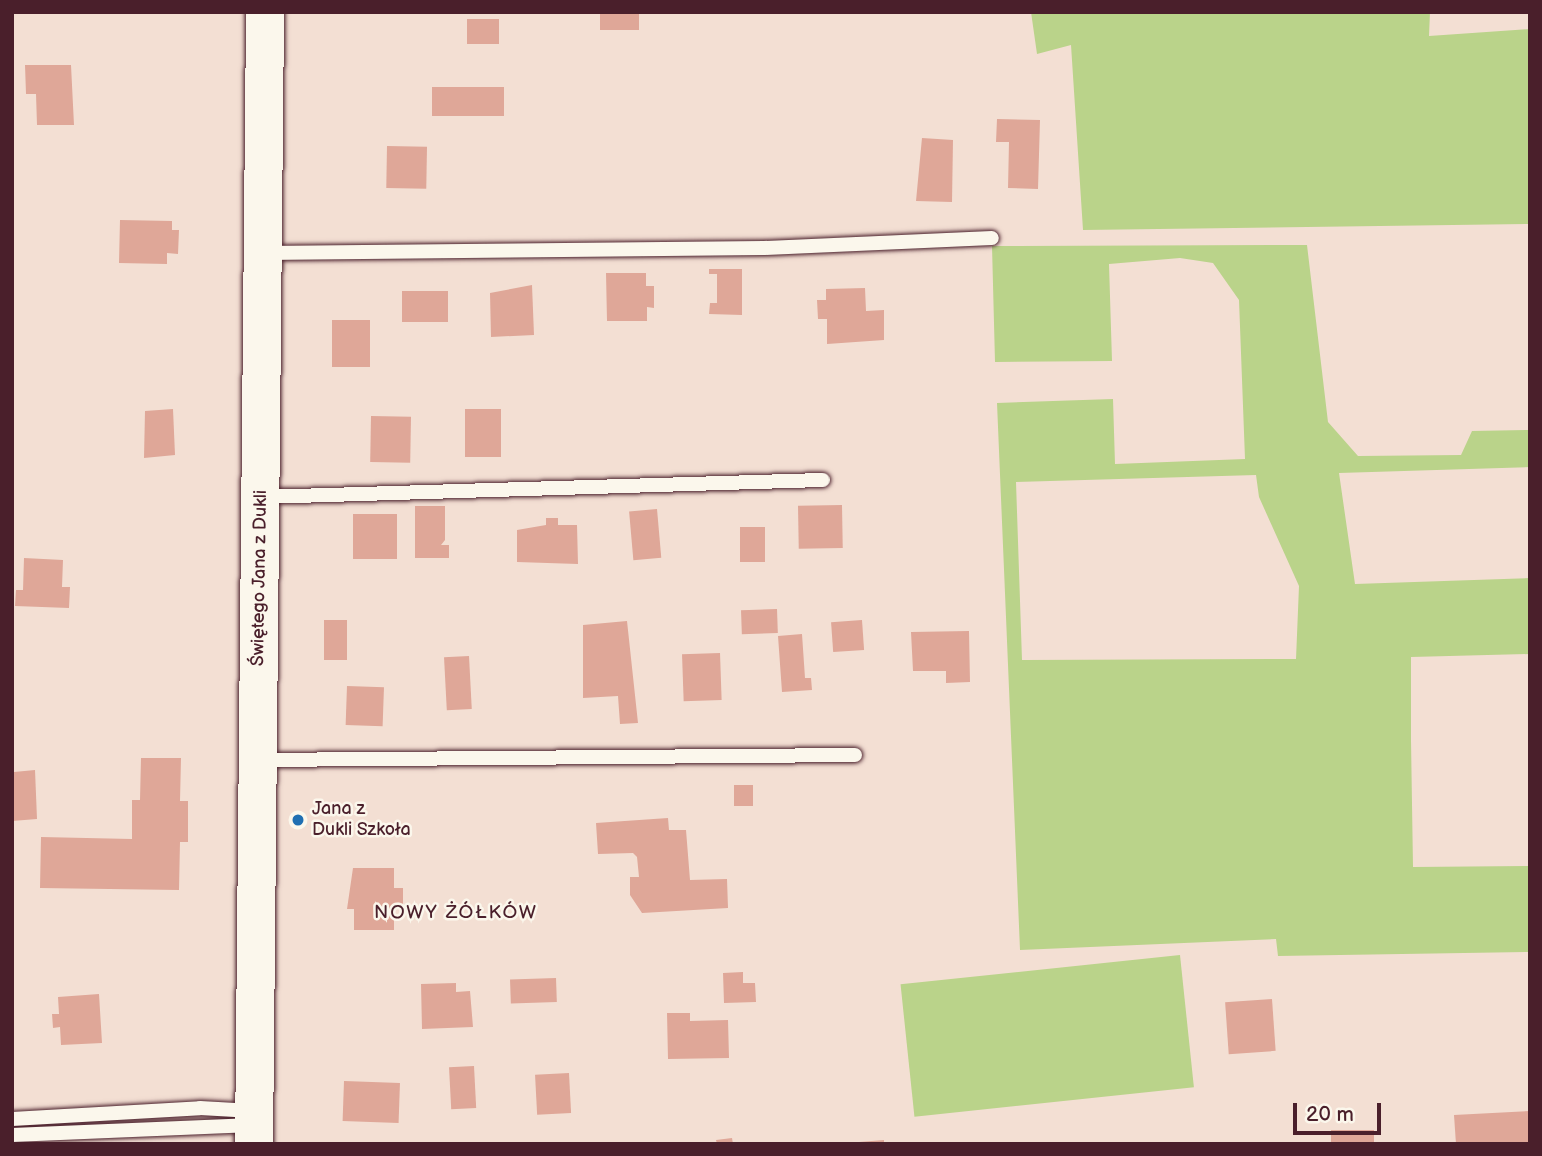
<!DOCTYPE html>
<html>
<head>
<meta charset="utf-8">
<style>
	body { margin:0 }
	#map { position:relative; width:1542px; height:1156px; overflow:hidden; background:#f3dfd3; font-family:"Balsamiq Sans",sans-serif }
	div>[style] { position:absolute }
	.green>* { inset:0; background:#bad38a; transform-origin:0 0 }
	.building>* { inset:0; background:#dfa798; transform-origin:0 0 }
	.roads { filter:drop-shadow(0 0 2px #4a1f2b) drop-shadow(0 0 2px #4a1f2b) }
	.service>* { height:14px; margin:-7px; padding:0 7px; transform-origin:7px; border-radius:7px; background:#fbf7ec }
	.secondary>* { height:38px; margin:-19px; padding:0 19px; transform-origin:19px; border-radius:19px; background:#fbf7ec }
	.dots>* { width:19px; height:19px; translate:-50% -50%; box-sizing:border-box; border:4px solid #fbf7ec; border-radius:50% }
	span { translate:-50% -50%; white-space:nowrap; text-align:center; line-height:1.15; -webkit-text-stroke:5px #fbf7ec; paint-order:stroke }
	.street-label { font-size:18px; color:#4a1f2b }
	.poi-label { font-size:18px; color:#4a1f2b }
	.left { translate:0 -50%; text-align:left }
	.neighbourhood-label { font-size:19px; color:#4a1f2b; letter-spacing:2px }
	.frame { position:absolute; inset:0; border:14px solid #4a1f2b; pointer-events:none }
	.scale { position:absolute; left:1293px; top:1103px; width:88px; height:32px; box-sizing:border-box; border:4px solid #4a1f2b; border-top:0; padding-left:9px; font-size:21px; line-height:24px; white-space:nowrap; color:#4a1f2b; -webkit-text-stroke:5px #fbf7ec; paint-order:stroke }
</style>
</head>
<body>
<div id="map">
	<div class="green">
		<i style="clip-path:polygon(1031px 12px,1430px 12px,1429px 36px,1530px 29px,1530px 224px,1083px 230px,1071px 45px,1037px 54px)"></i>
		<i style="clip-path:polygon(evenodd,1307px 245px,1328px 422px,1358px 456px,1461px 455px,1472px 431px,1530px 430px,1530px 467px,1339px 473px,1355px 584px,1530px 578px,1530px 654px,1411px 657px,1411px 740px,1413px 867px,1530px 866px,1530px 952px,1278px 956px,1276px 939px,1020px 950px,997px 403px,1113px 399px,1115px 464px,1245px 459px,1239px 300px,1213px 263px,1180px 258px,1109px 264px,1112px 361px,995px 362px,992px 246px,1307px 245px,1256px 475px,1259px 497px,1299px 586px,1296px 659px,1022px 660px,1016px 482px,1256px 475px)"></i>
		<i style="left:1180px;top:955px;width:133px;height:281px;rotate:84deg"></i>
	</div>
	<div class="building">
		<i style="left:600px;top:12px;width:39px;height:18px"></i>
		<i style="left:467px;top:19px;width:32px;height:25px"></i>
		<i style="clip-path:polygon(25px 65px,71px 65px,74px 125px,37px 125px,36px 94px,26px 94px)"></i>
		<i style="left:432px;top:87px;width:72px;height:29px"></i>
		<i style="clip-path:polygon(997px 119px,1040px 120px,1038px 189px,1008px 188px,1009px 142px,996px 142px)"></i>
		<i style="clip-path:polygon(922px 138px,953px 140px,952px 202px,916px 201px)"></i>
		<i style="left:387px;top:146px;width:40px;height:42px;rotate:1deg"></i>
		<i style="clip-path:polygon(120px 220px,172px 221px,172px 230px,179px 230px,178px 254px,167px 253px,167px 264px,119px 263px)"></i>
		<i style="clip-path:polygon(709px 269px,742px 269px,742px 315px,709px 314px,710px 303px,717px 303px,717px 274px,709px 274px)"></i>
		<i style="clip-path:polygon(606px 273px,646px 273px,646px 286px,654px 286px,654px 308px,647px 307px,647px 321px,607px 321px)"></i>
		<i style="clip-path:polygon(532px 285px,534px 335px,491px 337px,490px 293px)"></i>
		<i style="clip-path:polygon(865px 288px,866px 311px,884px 310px,884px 340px,827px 344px,827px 319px,818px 319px,817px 300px,826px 300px,826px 289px)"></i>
		<i style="left:402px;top:291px;width:46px;height:31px"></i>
		<i style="left:332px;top:320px;width:38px;height:47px"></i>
		<i style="clip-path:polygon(173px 409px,175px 455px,144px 458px,145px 411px)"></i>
		<i style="left:465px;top:409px;width:36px;height:48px"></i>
		<i style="left:371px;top:416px;width:40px;height:46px;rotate:1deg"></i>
		<i style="left:842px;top:505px;width:43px;height:44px;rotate:89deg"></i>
		<i style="clip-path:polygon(415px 506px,445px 506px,445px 540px,441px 545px,449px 545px,449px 558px,415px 558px)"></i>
		<i style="left:657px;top:509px;width:49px;height:28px;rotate:85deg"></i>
		<i style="left:353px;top:514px;width:44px;height:45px"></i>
		<i style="clip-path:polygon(546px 518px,558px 518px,558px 525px,577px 525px,578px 564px,517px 562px,517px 530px,546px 525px)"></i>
		<i style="left:740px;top:527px;width:25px;height:35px"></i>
		<i style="clip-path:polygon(24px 558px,63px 560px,62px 587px,70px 587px,69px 608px,15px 606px,16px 590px,23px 590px)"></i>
		<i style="left:777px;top:609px;width:24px;height:36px;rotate:88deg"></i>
		<i style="left:324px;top:620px;width:23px;height:40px"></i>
		<i style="left:862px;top:620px;width:30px;height:31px;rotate:86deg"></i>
		<i style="clip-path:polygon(627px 621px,638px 723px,620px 724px,618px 696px,583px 698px,583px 625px)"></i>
		<i style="clip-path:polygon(969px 631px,970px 682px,946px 683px,946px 671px,913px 671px,911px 632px)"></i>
		<i style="clip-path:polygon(802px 634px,805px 678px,811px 678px,812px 690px,782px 692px,778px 636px)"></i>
		<i style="left:720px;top:653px;width:47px;height:38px;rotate:88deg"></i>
		<i style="left:469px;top:656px;width:53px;height:25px;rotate:87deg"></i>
		<i style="left:347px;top:686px;width:37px;height:39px;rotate:2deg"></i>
		<i style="clip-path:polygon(141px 758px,181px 758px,180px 801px,188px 801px,188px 842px,180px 842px,179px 890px,40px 888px,41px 837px,132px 839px,132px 800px,140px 800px)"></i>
		<i style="clip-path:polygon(35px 770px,37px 819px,12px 821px,14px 772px)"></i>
		<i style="left:734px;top:785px;width:19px;height:21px"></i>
		<i style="clip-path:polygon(668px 818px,669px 830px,686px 830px,690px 880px,727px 879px,728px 908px,642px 913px,630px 895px,630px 877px,639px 877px,637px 857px,633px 853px,598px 854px,596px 823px)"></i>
		<i style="clip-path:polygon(353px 868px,394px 868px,394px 888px,403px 888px,403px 907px,394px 907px,394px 930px,354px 930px,354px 909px,347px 909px)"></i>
		<i style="clip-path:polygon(743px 972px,743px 983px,755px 983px,756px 1002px,724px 1003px,723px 973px)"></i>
		<i style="left:556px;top:978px;width:24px;height:46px;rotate:88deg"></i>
		<i style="clip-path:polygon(456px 983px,456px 992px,470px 991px,473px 1027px,422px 1029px,421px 984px)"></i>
		<i style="clip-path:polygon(99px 994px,102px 1043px,61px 1045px,60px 1027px,53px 1028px,52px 1014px,59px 1014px,58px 997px)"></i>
		<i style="left:1272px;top:999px;width:52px;height:47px;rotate:86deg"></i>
		<i style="clip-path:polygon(667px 1013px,690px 1013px,690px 1021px,728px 1020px,729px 1058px,668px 1059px)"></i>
		<i style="left:474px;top:1066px;width:42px;height:25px;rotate:87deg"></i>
		<i style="left:569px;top:1073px;width:40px;height:34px;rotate:87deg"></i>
		<i style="left:344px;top:1081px;width:56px;height:40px;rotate:2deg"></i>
		<i style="clip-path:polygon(1530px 1111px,1530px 1144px,1456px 1144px,1454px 1115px)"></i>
		<i style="left:1331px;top:1130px;width:43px;height:14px"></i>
		<i style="clip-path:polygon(732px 1138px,733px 1144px,717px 1144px,716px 1140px)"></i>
		<i style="clip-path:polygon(884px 1140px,884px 1144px,859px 1144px,859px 1142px)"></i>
	</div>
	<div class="roads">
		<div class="service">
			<i style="left:264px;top:253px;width:500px;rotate:-0.57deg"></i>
			<i style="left:764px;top:248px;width:228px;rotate:-2.5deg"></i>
			<i style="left:262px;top:497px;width:561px;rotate:-1.74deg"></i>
			<i style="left:259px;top:760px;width:596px;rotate:-0.48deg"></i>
			<i style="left:12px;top:1119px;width:188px;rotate:-3.3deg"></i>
			<i style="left:200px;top:1108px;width:53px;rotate:3.2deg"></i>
			<i style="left:12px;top:1135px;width:241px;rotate:-2.4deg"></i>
		</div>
		<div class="secondary">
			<i style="left:254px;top:1144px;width:1132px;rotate:-89.44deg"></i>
		</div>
	</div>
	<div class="dots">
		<i style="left:298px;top:820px;background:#1f6fb2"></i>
	</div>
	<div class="street-label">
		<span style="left:260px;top:578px;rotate:-89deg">Świętego Jana z Dukli</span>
	</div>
	<div class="poi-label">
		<span class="left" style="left:312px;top:820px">Jana z<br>Dukli Szkoła</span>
	</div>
	<div class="neighbourhood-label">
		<span style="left:456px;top:913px">NOWY ŻÓŁKÓW</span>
	</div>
	<div class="frame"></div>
	<div class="scale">20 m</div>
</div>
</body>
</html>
